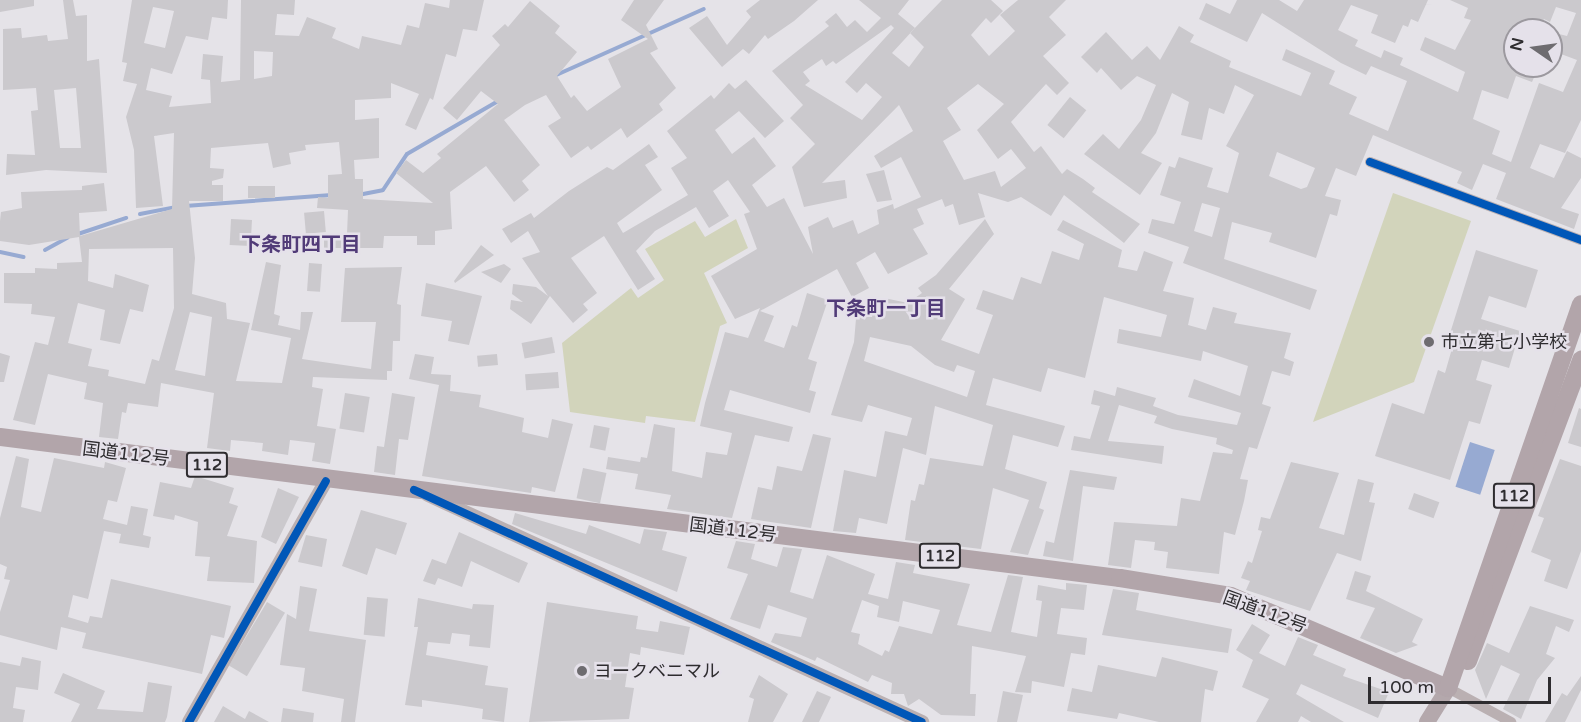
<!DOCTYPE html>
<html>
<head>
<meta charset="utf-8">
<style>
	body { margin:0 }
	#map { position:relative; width:1581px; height:722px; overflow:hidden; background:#e5e3e8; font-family:"Varela Round","Noto Sans JP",sans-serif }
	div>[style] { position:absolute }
	.green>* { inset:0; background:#d2d4bb }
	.water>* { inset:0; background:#97aad2; transform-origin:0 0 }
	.stream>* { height:4px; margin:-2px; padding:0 2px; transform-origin:2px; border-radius:2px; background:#97aad2 }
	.building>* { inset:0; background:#cbc9cd; transform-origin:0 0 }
	.minor>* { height:10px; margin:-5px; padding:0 5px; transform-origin:5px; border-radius:5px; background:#bab0b2 }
	.tertiary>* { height:14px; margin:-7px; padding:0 7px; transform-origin:7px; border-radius:7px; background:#bab0b2 }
	.primary>* { height:16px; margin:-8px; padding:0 8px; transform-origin:8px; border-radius:8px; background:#b4a8ac }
	.trunk>* { height:18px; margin:-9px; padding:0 9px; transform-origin:9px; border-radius:9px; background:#b2a5aa }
	.cycleway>* { height:8px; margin:-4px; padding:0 4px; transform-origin:4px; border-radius:4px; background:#0057b8 }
	.dots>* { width:16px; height:16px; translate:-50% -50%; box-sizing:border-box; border:3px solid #e5e1ea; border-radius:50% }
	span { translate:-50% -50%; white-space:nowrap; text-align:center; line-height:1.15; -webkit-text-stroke:5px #e5e1ea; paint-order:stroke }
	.shield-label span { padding:2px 4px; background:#e5e1ea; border:2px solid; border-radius:4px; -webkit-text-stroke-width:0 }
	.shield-label { font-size:16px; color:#2e2c2f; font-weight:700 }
	.poi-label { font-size:18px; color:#2e2c2f }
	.left { translate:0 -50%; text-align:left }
	.street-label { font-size:18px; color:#2e2c2f }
	.neighbourhood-label { font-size:20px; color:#513b78; font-weight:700 }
	.north { position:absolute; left:1503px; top:18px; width:60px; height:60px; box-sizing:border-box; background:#e5e1ea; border:2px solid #9c999f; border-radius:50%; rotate:283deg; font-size:16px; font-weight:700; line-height:24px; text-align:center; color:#2e2c2f }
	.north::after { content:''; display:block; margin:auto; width:21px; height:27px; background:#6e6c70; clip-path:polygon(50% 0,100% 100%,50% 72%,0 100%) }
	.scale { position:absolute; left:1368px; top:677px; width:183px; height:27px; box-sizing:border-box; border:3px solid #2e2c2f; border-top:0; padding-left:8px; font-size:18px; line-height:21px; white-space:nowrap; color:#2e2c2f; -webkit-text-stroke:4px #e5e1ea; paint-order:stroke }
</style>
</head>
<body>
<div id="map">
	<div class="green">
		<i style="clip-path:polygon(1393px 193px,1471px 221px,1414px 382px,1313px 422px)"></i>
		<i style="clip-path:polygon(736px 219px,748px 248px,704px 273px,727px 323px,720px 326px,695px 422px,646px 416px,645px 423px,570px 412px,562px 343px,631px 288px,638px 298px,664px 280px,645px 249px,695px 221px,705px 237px)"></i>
	</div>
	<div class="water">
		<i style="left:1470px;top:442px;width:26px;height:47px;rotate:18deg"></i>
	</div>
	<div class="stream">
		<i style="left:554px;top:76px;width:164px;rotate:-24.1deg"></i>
		<i style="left:358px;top:195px;width:25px;rotate:-11deg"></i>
		<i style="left:383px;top:190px;width:43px;rotate:-56.3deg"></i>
		<i style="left:407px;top:154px;width:105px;rotate:-30.2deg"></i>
		<i style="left:185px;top:206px;width:147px;rotate:-4.3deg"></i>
		<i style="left:140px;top:214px;width:36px;rotate:-11deg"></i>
		<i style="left:75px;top:235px;width:54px;rotate:-18.4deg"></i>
		<i style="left:45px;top:250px;width:26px;rotate:-29deg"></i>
		<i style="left:0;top:252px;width:24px;rotate:12deg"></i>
	</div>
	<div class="building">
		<i style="clip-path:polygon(0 0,34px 0,34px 6px,0 12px)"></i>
		<i style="clip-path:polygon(evenodd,63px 0,73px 0,76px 16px,87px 15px,87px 61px,99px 59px,107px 173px,46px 170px,6px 175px,7px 154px,35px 155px,31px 111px,38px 110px,36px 88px,3px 90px,3px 29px,21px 28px,22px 38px,47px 35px,48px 41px,68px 39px,63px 0,76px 88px,81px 148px,60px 148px,54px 90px,76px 88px)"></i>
		<i style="clip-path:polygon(evenodd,132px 0,228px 0,227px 19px,212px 17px,208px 40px,186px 36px,172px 74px,151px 68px,146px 90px,172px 96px,169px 107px,211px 103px,210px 80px,201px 79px,203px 54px,223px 56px,221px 82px,240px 80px,241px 0,295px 0,294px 15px,277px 14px,275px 35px,299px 36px,307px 17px,336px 28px,332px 38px,359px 49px,362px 36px,401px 45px,407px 25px,419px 28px,425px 3px,449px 8px,450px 0,484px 0,477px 31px,463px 29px,456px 57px,446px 54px,433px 100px,430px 98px,416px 130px,405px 125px,419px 94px,391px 83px,391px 98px,355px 100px,355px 120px,379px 118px,379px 158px,354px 160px,355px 179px,363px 179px,363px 199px,433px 203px,396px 173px,406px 160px,423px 173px,441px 158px,437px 154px,498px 104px,481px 91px,457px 120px,443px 108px,500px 45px,492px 36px,505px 24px,508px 27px,530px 1px,560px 26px,555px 33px,577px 52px,557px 76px,571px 98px,574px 95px,587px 111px,621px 87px,608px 59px,648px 39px,621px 20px,634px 0,664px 0,646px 25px,658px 49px,650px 53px,676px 88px,659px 104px,663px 110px,627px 138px,621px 128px,591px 150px,588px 146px,571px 158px,548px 126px,561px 118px,546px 95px,525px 105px,504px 120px,540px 165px,522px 181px,529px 190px,514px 202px,486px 166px,450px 192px,452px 229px,435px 231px,435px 245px,417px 245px,417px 236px,384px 236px,383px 248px,324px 248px,324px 233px,347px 234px,348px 210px,317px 208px,318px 197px,328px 198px,328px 175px,342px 174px,339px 142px,305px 145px,306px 150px,289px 153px,291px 164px,273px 168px,268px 143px,211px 148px,210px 168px,224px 169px,223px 178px,212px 181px,212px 185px,223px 185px,223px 201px,189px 201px,195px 258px,192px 294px,226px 303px,227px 319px,250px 323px,236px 381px,282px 383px,291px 338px,251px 330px,266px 262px,281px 265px,274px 314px,280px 316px,278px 325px,300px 330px,301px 312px,313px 312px,302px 359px,371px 369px,376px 322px,341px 322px,345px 268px,402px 267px,397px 304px,401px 305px,400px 341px,393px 341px,392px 371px,387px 371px,387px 380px,313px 377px,312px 387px,323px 389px,317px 426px,336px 429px,330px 464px,312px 461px,315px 443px,290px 440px,288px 455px,262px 451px,263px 443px,231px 440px,230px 451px,207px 448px,214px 393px,161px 383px,158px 407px,128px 403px,126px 413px,122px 412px,118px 439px,99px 437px,103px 403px,84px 399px,87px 383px,48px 374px,35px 425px,13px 420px,35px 342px,48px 345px,55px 317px,31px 314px,32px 304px,4px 303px,4px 273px,35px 273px,35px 268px,57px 269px,57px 263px,82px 262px,79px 237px,29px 245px,0 241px,0 221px,1px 212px,22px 208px,21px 192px,82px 190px,82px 186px,104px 183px,107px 211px,79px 213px,80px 236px,172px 209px,174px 133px,154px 136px,163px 206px,136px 208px,134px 150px,126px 117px,137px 84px,123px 81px,127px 63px,122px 62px,132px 0,153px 7px,174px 11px,165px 48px,144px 43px,153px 7px,132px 0,254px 51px,273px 52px,272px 76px,254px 79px,254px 51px,132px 0,173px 248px,174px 308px,159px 361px,152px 359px,145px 384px,108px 376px,109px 370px,88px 366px,92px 349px,68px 343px,78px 303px,105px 310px,100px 340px,120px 344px,130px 309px,143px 312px,149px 285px,115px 274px,113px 288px,88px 281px,89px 249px,173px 248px,132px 0,190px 312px,212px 317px,205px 376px,175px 370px,190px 312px)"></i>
		<i style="clip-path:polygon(760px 0,818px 0,794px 21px,768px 39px,765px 35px,749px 54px,743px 49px,722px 67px,689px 28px,707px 16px,727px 45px,751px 17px,746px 11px)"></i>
		<i style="clip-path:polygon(evenodd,859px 0,909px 0,898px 14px,915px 28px,892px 53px,909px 67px,924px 47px,910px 33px,942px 0,991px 0,1003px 11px,991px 23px,986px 18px,971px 35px,989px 56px,1015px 31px,1000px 15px,1018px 0,1066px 0,1049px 17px,1066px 35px,1043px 56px,1069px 83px,1057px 95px,1046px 84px,1011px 122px,1034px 152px,1041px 146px,1062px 174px,1067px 169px,1083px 179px,1095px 188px,1092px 192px,1140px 224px,1124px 243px,1064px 195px,1051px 216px,1021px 197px,1008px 202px,978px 193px,985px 217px,959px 225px,953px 204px,945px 207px,942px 199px,917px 209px,924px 224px,913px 229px,928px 254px,888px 274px,875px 252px,856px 263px,869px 288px,852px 297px,837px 269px,760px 311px,774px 316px,764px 341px,784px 348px,792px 325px,797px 327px,807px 293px,828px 300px,808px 359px,817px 362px,809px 390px,816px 392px,810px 413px,730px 390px,724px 410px,793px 427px,789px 442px,755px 435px,732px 518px,667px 509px,671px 495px,635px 489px,638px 474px,606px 469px,608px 457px,640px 462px,641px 457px,647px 458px,654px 424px,675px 428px,672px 471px,702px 478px,706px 452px,727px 455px,732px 433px,700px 426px,705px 403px,725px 332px,748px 338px,760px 308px,735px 319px,711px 276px,757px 249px,744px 214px,750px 212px,728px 180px,713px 191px,729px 216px,709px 228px,696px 207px,655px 231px,636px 251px,655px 279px,638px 290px,604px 236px,571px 258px,597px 293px,583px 304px,588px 310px,573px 323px,550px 296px,531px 324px,510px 309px,511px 300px,523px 302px,512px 294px,513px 284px,536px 287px,548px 296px,522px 258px,540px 252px,528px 231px,511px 243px,502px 229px,531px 213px,534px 218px,569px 191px,607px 167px,613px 170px,649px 144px,658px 157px,645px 165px,662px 190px,617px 223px,623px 233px,688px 195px,671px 168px,687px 158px,667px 131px,711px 95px,714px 99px,729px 83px,735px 89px,746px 80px,784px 121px,765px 138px,739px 111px,715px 130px,732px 154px,754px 137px,776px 166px,752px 185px,767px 207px,784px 198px,813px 254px,808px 227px,828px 217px,833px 228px,853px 220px,858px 234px,879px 224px,877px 210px,893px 204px,894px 209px,921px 197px,901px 157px,881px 168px,874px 156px,913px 131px,899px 105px,822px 183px,845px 180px,847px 198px,804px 207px,792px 167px,815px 144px,790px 118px,803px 105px,772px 71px,829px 26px,825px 22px,836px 13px,847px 27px,855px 20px,867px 32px,881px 18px,859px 0,891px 25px,894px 28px,845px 82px,857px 93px,866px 83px,882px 97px,862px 120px,805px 85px,810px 81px,803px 72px,822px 59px,826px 66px,833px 61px,836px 64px,891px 25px,859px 0,978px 84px,1004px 104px,977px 130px,998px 159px,1011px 149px,1026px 168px,1001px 187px,995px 171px,964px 180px,943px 141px,961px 130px,947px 108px,978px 84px)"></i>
		<i style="clip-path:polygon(evenodd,1237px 0,1279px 0,1297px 11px,1304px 0,1428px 0,1418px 22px,1411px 19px,1408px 27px,1403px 25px,1395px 43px,1371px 33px,1378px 15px,1351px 5px,1338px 30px,1358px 40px,1355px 46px,1381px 58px,1384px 50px,1403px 58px,1400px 65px,1458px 92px,1465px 72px,1420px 50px,1425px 37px,1455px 50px,1471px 20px,1464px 18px,1468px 8px,1450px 0,1581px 0,1581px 120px,1565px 153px,1540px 144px,1530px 168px,1554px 178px,1567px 151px,1581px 158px,1581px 178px,1561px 208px,1579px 214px,1574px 229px,1496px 199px,1506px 173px,1483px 164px,1472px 190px,1457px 183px,1462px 172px,1373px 135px,1356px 176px,1336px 168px,1325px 196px,1341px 200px,1337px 216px,1330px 214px,1316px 258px,1269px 242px,1272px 233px,1232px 222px,1224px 259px,1317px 290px,1310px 310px,1183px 263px,1189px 247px,1148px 233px,1152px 219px,1174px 224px,1181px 202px,1160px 195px,1169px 166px,1175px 168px,1179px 157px,1213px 168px,1207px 187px,1228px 193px,1239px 153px,1226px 146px,1254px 95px,1235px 85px,1224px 114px,1209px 108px,1202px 140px,1181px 135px,1189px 102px,1172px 93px,1156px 133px,1141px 153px,1162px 163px,1140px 195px,1084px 154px,1103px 134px,1119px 149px,1141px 120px,1156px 85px,1137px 76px,1121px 90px,1101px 68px,1097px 73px,1081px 57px,1106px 32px,1132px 60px,1147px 46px,1160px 60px,1179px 26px,1194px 35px,1190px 42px,1231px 61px,1229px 67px,1301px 96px,1311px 73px,1282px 60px,1286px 49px,1335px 71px,1329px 84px,1357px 97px,1349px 114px,1388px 131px,1407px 81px,1371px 66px,1366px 75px,1341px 63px,1262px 13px,1247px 42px,1199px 19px,1206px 3px,1230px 14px,1237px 0,1556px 7px,1576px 13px,1567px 36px,1559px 34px,1553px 51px,1577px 60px,1563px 92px,1539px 83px,1511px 162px,1492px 154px,1500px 131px,1473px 119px,1482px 90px,1508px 99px,1516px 76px,1532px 82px,1539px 66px,1515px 66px,1510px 58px,1515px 30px,1540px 30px,1544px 19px,1550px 22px,1556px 7px,1237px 0,1277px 152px,1315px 168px,1307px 187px,1301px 189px,1269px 176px,1277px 152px,1237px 0,1202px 203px,1220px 208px,1212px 237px,1194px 231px,1202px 203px)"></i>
		<i style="left:1070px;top:97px;width:21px;height:36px;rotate:39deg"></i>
		<i style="clip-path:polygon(884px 170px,892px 200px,877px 202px,866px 174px)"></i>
		<i style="left:248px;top:186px;width:27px;height:12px"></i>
		<i style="left:324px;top:211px;width:21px;height:20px;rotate:85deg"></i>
		<i style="left:231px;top:219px;width:21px;height:26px;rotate:3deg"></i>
		<i style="clip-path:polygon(evenodd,985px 219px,994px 234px,949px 289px,965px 299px,941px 340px,979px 354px,993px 315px,976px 309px,983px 290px,1013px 300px,1021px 277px,1041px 284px,1052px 251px,1079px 260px,1084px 244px,1057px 230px,1063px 220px,1122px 250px,1118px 267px,1137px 271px,1144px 251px,1173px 262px,1163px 291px,1194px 298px,1188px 325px,1206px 330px,1213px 307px,1237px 313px,1234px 323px,1291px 333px,1284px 358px,1294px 362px,1290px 376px,1272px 371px,1262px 404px,1271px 407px,1257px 449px,1249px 447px,1240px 479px,1248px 480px,1244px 501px,1235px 535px,1224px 532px,1219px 574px,1166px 568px,1168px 552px,1154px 550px,1155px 542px,1135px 540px,1131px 568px,1108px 565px,1114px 522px,1177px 526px,1181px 498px,1200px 501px,1213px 452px,1232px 454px,1233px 450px,1216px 444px,1217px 438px,1172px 429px,1154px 423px,1157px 416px,1119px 405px,1108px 441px,1164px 446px,1162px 464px,1071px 450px,1074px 436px,1090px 439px,1100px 406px,1091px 404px,1094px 390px,1115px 396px,1117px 387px,1156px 398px,1153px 406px,1178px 415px,1237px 425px,1241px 413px,1188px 397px,1194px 379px,1240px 396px,1248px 366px,1203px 351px,1201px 361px,1117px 343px,1119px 329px,1161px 337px,1167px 315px,1104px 297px,1085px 378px,1048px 368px,1041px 392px,993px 378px,986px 405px,1065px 426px,1058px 447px,1013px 435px,1005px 469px,1047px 482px,1039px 508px,1044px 510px,1028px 555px,1010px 552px,1029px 500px,993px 488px,981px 549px,905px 540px,911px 500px,915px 501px,919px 484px,924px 485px,930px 458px,983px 466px,993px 425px,935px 406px,926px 455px,903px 448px,887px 524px,859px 518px,856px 533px,833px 531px,844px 470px,876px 477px,885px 431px,907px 436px,912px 418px,868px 405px,862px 422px,831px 415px,854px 342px,857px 307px,880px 312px,884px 298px,908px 303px,922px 293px,918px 288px,936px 275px,985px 219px,870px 337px,911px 346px,935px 365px,954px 372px,957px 365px,975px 371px,967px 397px,864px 361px,870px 337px)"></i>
		<i style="clip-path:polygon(481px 245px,494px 255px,455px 283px,454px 281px)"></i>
		<i style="clip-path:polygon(1476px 250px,1538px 270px,1526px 308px,1489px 296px,1481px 319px,1520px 331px,1509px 368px,1482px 360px,1476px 380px,1492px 385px,1480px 424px,1469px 421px,1450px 480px,1375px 456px,1392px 403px,1424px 414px,1438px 370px,1445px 373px,1453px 345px,1447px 343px)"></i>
		<i style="left:309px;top:263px;width:13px;height:28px;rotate:4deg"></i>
		<i style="clip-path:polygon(504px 264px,511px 269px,501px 283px,481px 272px)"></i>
		<i style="clip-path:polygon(426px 283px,482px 296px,469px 345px,448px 341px,452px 321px,421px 316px)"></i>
		<i style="left:552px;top:337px;width:16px;height:31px;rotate:79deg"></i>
		<i style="clip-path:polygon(0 353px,10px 356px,4px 382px,0 382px)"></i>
		<i style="clip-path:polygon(415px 354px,434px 357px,431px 374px,451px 375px,450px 391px,481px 395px,479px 407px,524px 418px,522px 432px,548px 438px,552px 419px,573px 424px,555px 492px,532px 487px,531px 493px,422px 476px,439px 385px,409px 379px)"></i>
		<i style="left:497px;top:354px;width:11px;height:20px;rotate:85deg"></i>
		<i style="left:558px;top:372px;width:16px;height:33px;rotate:86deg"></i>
		<i style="left:345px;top:393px;width:25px;height:36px;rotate:9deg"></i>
		<i style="clip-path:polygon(392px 393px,415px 397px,408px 440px,399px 439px,395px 475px,374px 472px,377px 446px,384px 447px)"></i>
		<i style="clip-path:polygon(1579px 408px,1581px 409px,1581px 447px,1568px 443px)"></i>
		<i style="left:594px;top:425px;width:16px;height:23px;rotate:11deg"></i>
		<i style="clip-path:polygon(813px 434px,831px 438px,811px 528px,751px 519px,758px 487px,772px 490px,777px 466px,802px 471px)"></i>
		<i style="clip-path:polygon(16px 456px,29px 459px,21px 507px,41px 512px,54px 458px,104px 468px,105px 462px,126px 468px,117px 502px,108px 500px,103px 519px,127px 525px,131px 506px,148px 509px,143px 535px,151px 537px,149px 548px,119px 543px,121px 534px,104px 531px,88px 599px,73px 595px,68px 617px,88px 623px,90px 616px,102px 618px,111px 579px,231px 606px,224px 638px,211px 635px,202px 674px,82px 648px,86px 633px,61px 627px,57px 650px,0 635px,0 612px,10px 580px,4px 579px,7px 567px,0 564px,0 518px)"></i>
		<i style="clip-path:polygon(1560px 459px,1581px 466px,1581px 551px,1567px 589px,1544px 581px,1551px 560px,1531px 552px,1544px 518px,1538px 516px)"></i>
		<i style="clip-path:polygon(1291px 462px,1339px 473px,1319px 528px,1344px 535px,1358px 479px,1374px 483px,1369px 502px,1375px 503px,1361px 561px,1337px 553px,1310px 611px,1246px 590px,1250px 581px,1241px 578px,1248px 561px,1252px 563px,1262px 531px,1258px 530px,1261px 517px,1270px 519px)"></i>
		<i style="left:583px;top:468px;width:24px;height:31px;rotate:12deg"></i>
		<i style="clip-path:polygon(1070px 470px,1117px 477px,1114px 490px,1083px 486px,1073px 561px,1043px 556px,1046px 541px,1054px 543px)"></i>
		<i style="clip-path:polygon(195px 476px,234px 488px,229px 503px,238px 506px,227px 536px,257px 541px,254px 583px,207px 581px,210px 557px,195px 556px,198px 522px,175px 515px,174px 520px,153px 516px,160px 482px,191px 488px)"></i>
		<i style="clip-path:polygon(278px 488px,299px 497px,276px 544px,261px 537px)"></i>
		<i style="left:1414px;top:493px;width:27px;height:17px;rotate:20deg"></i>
		<i style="clip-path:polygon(361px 510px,407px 523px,396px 555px,376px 548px,367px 575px,342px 566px)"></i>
		<i style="clip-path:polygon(515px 513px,586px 534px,589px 525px,640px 544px,644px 529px,667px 532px,662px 550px,687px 557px,677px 592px,512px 524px)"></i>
		<i style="clip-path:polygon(459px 532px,528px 563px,519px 583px,471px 561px,462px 587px,438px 578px,435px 585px,423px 581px,432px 559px,446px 564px)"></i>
		<i style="clip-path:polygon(306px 535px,327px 539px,322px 567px,298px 562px)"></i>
		<i style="clip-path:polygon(evenodd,736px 541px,755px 544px,751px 559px,777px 567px,783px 547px,802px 549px,790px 592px,813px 599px,827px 555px,875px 574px,868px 594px,888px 599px,896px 562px,915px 565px,913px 573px,970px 584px,957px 625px,991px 632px,1008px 575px,1023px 577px,1011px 632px,1037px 637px,1042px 601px,1036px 600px,1038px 585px,1066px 590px,1066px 583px,1087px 585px,1084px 610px,1061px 608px,1057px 634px,1087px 638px,1085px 655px,1071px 653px,1064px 687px,1032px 681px,1031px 693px,1015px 692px,1026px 656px,972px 646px,970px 694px,976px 694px,975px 716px,941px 715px,919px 699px,908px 706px,904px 694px,891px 694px,892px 683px,872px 675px,868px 682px,817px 657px,815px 661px,771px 642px,775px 633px,801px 637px,807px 618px,768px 605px,760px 629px,730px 619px,748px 574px,727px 568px,736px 541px,862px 600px,879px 606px,877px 617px,899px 622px,903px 601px,940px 610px,932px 634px,899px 626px,889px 652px,885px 650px,882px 656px,858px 644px,860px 634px,851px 632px,862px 600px)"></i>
		<i style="clip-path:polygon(1355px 571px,1371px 576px,1366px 591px,1423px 619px,1412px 642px,1418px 645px,1396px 653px,1360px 638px,1375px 608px,1346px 599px)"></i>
		<i style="clip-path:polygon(300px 586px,317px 589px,309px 631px,366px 640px,355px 722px,341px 722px,344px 699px,302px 691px,305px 668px,280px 665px,287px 614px,296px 619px)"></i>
		<i style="clip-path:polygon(1113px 589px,1139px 593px,1136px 610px,1232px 629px,1228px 653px,1102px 635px)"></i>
		<i style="left:367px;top:597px;width:21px;height:38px;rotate:5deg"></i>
		<i style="clip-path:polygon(418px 598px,472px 609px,473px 604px,494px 605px,490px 648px,469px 646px,470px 635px,452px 633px,450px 644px,428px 642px,426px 655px,488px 666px,485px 685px,508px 688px,504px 722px,482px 719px,483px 709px,458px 705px,422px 700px,422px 707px,405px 705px,418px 627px,414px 627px)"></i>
		<i style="left:267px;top:602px;width:21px;height:74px;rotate:31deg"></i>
		<i style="clip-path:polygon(547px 602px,638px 616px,636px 629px,658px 632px,660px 621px,690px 627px,684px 655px,641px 647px,640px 655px,630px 653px,625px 687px,634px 688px,629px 719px,529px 722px)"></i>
		<i style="clip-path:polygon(1530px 606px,1574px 620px,1569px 632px,1556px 626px,1546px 654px,1555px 658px,1537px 680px,1521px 719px,1503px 709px,1520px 674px,1501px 665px,1486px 699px,1475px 670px,1487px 643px,1509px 653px)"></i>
		<i style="clip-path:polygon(1252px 624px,1270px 635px,1259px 653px,1285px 666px,1298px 637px,1318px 645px,1313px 655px,1346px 669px,1343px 676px,1389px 692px,1378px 718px,1301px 684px,1296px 694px,1344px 722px,1311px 722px,1301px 716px,1298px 722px,1256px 722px,1269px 699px,1242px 687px,1253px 660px,1236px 650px)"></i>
		<i style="clip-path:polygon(22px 657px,41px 661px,38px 690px,16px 687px,13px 708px,25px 710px,23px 722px,0 722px,0 662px,20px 666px)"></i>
		<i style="clip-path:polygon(1162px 657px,1218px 671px,1213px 691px,1205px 689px,1201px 722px,1159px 722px,1119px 713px,1117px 719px,1067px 711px,1072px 688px,1092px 692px,1098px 665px,1156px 677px)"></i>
		<i style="clip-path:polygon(63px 673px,105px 691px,97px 709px,143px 712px,148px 682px,172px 686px,167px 717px,165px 722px,71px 722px,80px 704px,54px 693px)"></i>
		<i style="clip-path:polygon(759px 675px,788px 694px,773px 722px,748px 722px,754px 699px,749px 697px)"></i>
		<i style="clip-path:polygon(1581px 676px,1581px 690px,1565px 722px,1545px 722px,1562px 693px,1567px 696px)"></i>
		<i style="clip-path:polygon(817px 691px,831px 697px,819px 722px,802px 722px)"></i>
		<i style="clip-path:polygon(1003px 691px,1023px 695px,1017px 722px,997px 722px)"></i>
		<i style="clip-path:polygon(223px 706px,245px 719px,249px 711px,269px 722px,214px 722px)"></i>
		<i style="clip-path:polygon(283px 708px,314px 713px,313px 722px,281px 722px)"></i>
	</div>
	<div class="minor">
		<i style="left:1370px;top:162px;width:225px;rotate:20.3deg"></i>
		<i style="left:1448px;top:688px;width:72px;rotate:28.4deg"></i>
	</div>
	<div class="tertiary">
		<i style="left:428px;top:495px;width:544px;rotate:24.68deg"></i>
		<i style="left:189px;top:722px;width:277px;rotate:-60.4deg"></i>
	</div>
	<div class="primary">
		<i style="left:1427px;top:722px;width:40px;rotate:-58deg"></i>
	</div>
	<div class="trunk">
		<i style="left:0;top:437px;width:1129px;rotate:7.18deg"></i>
		<i style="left:1120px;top:578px;width:112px;rotate:9.2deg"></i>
		<i style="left:1231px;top:596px;width:236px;rotate:23deg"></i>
		<i style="left:1468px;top:661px;width:322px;rotate:-69.4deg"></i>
		<i style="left:1448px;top:688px;width:406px;rotate:-70.9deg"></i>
	</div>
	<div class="cycleway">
		<i style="left:1370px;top:162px;width:225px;rotate:20.3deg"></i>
		<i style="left:414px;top:490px;width:558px;rotate:24.55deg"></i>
		<i style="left:189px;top:722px;width:277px;rotate:-60.4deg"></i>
	</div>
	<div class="dots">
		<i style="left:1429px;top:342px;background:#6e6c70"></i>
		<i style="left:582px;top:671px;background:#6e6c70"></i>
	</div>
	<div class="shield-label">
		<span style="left:207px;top:465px">112</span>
		<span style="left:1514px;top:496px">112</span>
		<span style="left:940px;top:556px">112</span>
	</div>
	<div class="poi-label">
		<span class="left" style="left:1441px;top:342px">市立第七小学校</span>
		<span class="left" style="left:594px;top:671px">ヨークベニマル</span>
	</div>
	<div class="street-label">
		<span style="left:126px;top:454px;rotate:7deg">国道112号</span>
		<span style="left:733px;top:530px;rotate:7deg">国道112号</span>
		<span style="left:1265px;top:612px;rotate:20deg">国道112号</span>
	</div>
	<div class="neighbourhood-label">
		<span style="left:301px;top:245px">下条町四丁目</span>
		<span style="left:886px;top:309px">下条町一丁目</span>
	</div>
	<div class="north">N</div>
	<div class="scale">100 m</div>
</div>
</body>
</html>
